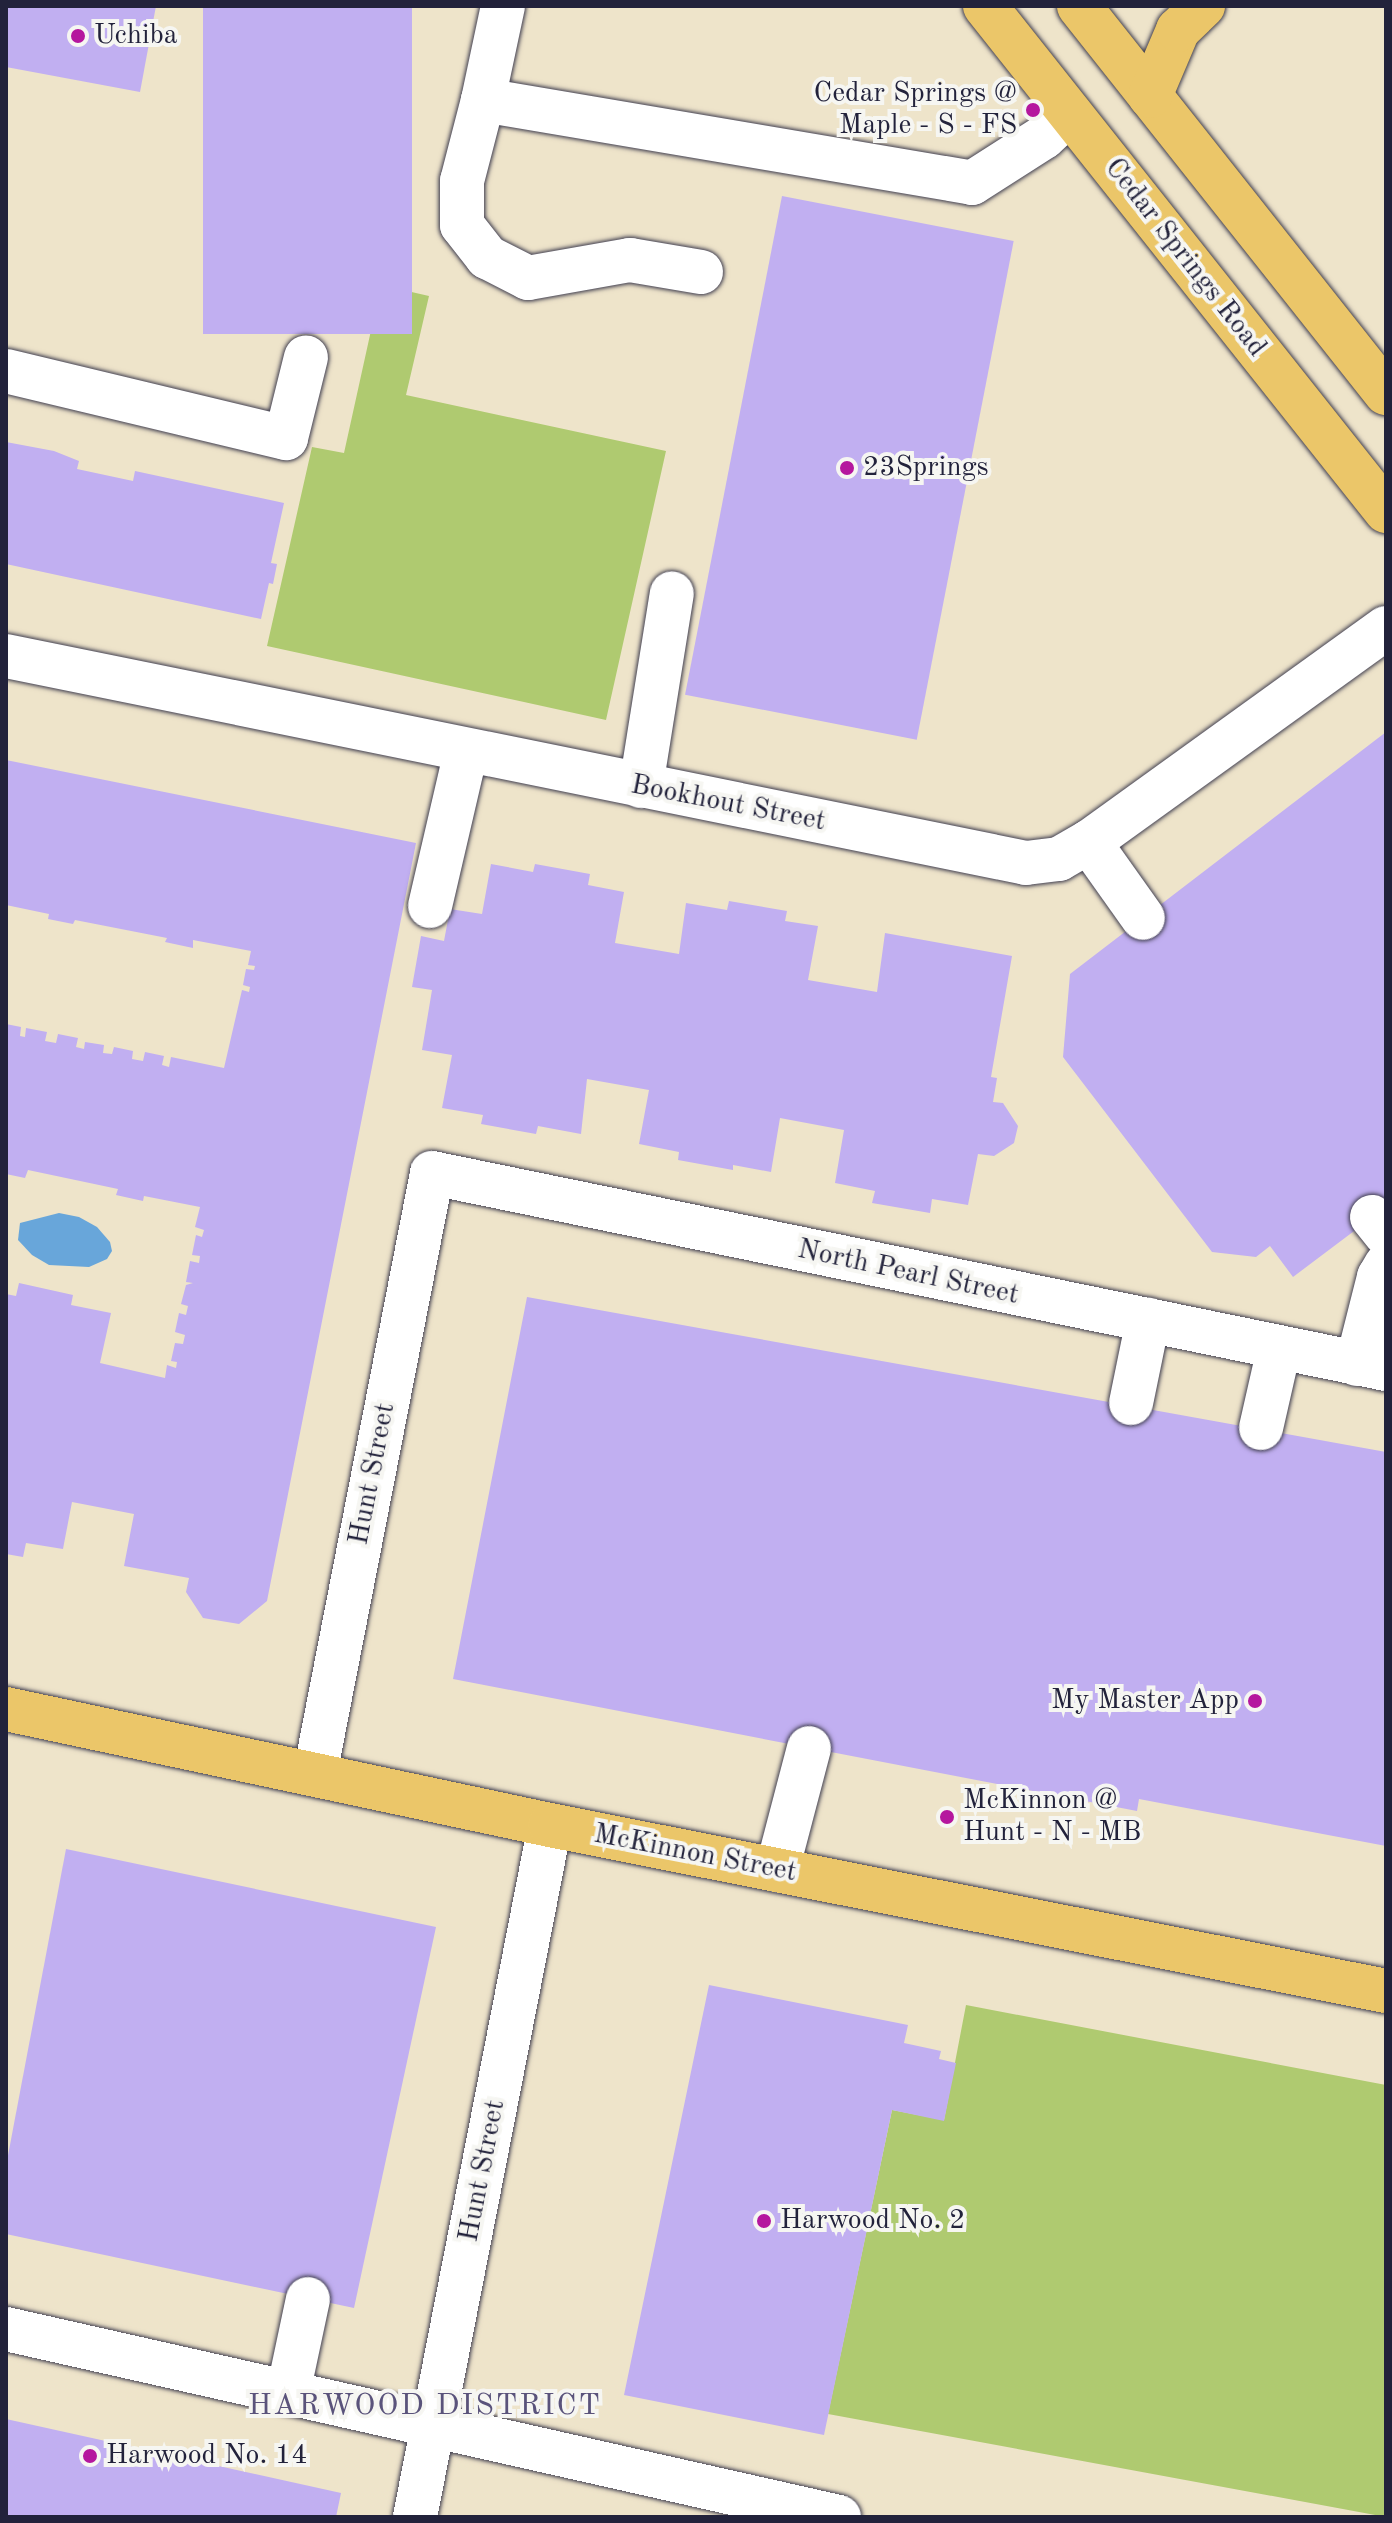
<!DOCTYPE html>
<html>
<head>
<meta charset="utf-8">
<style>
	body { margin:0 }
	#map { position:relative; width:1392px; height:2523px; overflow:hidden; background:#eee4ca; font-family:"Old Standard TT",serif }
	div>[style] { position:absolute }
	.green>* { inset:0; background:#afca70 }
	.water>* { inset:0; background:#68a6da }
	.building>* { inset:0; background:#c1aff1; transform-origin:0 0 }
	.roads { filter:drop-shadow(0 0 2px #413f50) drop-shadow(0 0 2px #413f50) }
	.minor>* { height:44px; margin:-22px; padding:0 22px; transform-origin:22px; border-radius:22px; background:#fff }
	.major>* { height:44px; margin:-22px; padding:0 22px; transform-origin:22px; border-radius:22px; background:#ebc669 }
	.dots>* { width:22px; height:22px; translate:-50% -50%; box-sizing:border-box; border:4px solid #f6f6f2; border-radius:50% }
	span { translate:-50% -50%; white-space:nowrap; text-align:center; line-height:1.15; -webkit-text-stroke:8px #f6f6f2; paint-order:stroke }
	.poi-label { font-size:28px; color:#22223b }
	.left { translate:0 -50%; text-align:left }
	.right { translate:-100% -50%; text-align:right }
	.street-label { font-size:28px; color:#22223b }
	.neighbourhood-label { font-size:30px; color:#5a537b; letter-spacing:2px }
	.frame { position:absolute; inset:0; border:8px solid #22223b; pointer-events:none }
</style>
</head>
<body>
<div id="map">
	<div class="green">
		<i style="clip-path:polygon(381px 285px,429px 296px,406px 395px,666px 451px,606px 720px,267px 646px,312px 447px,344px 453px)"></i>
		<i style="clip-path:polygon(966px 2005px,1386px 2085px,1386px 2517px,828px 2414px,892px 2110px,944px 2120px)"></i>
	</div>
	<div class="water">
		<i style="clip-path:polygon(59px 1213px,79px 1217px,97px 1227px,110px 1242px,112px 1251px,107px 1259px,89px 1267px,49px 1265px,32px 1255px,18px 1240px,20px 1223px)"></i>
	</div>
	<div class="building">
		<i style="clip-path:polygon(6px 6px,156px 6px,140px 92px,6px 67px)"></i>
		<i style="left:203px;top:6px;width:209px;height:328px"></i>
		<i style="left:782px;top:196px;width:236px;height:508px;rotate:11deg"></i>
		<i style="clip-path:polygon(6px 442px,54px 451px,79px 461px,77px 469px,133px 481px,135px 471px,284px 503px,271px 563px,277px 564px,273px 584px,269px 583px,261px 619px,6px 564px)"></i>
		<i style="clip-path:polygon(1386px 732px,1386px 1207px,1293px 1277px,1270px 1246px,1256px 1257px,1212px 1252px,1063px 1057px,1070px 974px)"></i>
		<i style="clip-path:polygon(6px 760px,416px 843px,267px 1601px,239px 1624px,203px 1618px,186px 1592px,189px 1578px,124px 1566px,134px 1514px,72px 1502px,63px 1549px,26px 1543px,23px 1557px,6px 1554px,6px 1294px,16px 1296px,19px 1283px,73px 1295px,71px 1305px,111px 1313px,100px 1363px,165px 1378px,167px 1365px,176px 1368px,177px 1362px,171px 1361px,175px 1343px,183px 1344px,185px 1335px,175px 1332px,179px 1313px,186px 1315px,188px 1306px,181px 1304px,186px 1285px,193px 1283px,186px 1282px,190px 1261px,199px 1263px,200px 1256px,192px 1255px,196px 1235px,202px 1237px,204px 1230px,195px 1227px,200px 1207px,144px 1196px,143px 1201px,116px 1195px,118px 1189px,28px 1170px,25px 1178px,6px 1174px,6px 1024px,21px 1027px,20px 1036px,25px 1037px,26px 1028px,47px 1032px,45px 1041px,56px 1043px,58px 1034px,78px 1038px,76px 1047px,84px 1049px,85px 1042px,104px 1045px,103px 1053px,112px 1054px,114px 1047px,133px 1051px,132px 1059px,143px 1061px,145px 1052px,164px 1056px,162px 1065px,169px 1067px,171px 1057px,224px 1068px,242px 990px,249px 992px,250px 987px,243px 985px,246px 969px,254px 970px,255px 966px,248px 965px,251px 951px,193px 940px,193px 948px,165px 942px,167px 938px,75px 920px,73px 924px,48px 919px,49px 914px,6px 905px)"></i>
		<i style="clip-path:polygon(491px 864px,533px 872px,535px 864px,590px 874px,588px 885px,624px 892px,615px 943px,679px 954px,686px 903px,727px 910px,729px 901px,787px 911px,785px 921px,818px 926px,808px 980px,877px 992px,885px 933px,1012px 956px,991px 1077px,997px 1078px,993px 1102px,1003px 1103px,1018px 1126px,1014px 1143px,994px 1156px,978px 1154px,968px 1205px,932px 1199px,930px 1213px,872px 1203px,875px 1191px,835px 1183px,844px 1130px,780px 1118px,771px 1172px,733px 1165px,733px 1170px,678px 1160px,679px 1152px,639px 1144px,649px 1090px,587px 1079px,581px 1134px,538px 1126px,536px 1134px,481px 1124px,483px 1115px,442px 1108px,452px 1055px,422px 1050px,432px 990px,412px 987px,421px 936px,444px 941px,450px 909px,482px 914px)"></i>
		<i style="clip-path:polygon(527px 1297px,1386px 1452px,1386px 1846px,1139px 1799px,1137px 1811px,453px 1679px)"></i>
		<i style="clip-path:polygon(66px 1849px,436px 1927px,354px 2308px,6px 2234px,6px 2166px)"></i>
		<i style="clip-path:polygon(709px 1985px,908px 2025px,904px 2043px,941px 2051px,939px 2059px,956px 2063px,944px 2121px,892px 2110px,824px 2435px,624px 2395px)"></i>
		<i style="clip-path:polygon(6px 2419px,341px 2493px,336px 2517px,6px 2517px)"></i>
	</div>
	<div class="roads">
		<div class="minor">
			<i style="left:503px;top:6px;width:96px;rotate:102deg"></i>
			<i style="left:483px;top:100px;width:496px;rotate:9.6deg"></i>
			<i style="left:972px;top:183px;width:85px;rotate:-32.6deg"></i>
			<i style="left:1044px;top:137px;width:35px;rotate:-43deg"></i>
			<i style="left:483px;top:100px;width:84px;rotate:104.5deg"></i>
			<i style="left:462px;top:181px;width:44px;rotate:90deg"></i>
			<i style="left:462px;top:225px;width:41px;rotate:52deg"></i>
			<i style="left:487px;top:257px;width:46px;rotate:27.1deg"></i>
			<i style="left:528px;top:278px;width:104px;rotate:-10deg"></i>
			<i style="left:630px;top:260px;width:72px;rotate:9.6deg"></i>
			<i style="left:6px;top:371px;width:288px;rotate:13.5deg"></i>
			<i style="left:286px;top:438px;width:83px;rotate:-76.1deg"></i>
			<i style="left:6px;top:656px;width:1041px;rotate:11.47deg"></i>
			<i style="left:1026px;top:863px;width:33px;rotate:-7deg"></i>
			<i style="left:1059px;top:859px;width:34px;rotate:-30deg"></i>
			<i style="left:1089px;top:842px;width:366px;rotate:-35.8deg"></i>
			<i style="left:641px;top:786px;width:195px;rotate:-80.9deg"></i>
			<i style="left:1089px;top:842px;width:93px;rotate:54.6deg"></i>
			<i style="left:430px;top:906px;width:159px;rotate:-76.9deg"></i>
			<i style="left:1372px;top:1217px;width:22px;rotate:51deg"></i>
			<i style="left:1357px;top:1364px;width:90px;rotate:-75.8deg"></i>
			<i style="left:1379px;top:1277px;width:14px;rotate:-60deg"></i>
			<i style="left:1131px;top:1403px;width:85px;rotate:-78.4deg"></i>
			<i style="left:1261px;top:1428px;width:81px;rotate:-77.2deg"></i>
			<i style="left:315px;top:1774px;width:612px;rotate:-78.98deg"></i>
			<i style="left:432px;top:1173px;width:974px;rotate:11.61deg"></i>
			<i style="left:777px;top:1870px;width:126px;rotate:-75.3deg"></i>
			<i style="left:6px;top:2329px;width:854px;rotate:12.72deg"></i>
			<i style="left:288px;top:2393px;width:96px;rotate:-78deg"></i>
			<i style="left:415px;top:2517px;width:705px;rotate:-78.96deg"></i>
		</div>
		<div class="major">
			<i style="left:985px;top:6px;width:645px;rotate:51.55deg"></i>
			<i style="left:1079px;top:6px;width:494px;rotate:51.6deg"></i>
			<i style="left:1150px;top:96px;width:72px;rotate:-67deg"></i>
			<i style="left:1178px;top:30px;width:35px;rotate:-44deg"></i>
			<i style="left:6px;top:1709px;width:556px;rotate:12.04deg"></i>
			<i style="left:550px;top:1825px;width:852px;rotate:11.23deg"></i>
		</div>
	</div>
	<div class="dots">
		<i style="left:78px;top:36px;background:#b5179e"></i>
		<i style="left:1033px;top:110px;background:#b5179e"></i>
		<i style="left:847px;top:468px;background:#b5179e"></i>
		<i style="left:1255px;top:1701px;background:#b5179e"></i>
		<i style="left:947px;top:1817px;background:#b5179e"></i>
		<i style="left:764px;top:2221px;background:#b5179e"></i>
		<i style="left:90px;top:2456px;background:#b5179e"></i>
	</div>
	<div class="poi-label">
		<span class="left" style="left:94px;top:36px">Uchiba</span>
		<span class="right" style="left:1017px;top:110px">Cedar Springs @<br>Maple - S - FS</span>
		<span class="left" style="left:863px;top:468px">23Springs</span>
		<span class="right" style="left:1239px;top:1701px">My Master App</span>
		<span class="left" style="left:963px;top:1817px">McKinnon @<br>Hunt - N - MB</span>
		<span class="left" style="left:780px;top:2221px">Harwood No. 2</span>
		<span class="left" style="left:106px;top:2456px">Harwood No. 14</span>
	</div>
	<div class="street-label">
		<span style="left:1185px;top:258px;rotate:52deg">Cedar Springs Road</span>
		<span style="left:728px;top:804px;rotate:11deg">Bookhout Street</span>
		<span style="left:908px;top:1273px;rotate:12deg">North Pearl Street</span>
		<span style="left:373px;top:1474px;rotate:-79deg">Hunt Street</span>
		<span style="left:695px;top:1854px;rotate:11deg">McKinnon Street</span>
		<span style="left:483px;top:2171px;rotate:-79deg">Hunt Street</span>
	</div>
	<div class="neighbourhood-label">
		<span style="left:425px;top:2406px">HARWOOD DISTRICT</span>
	</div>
	<div class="frame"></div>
</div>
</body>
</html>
